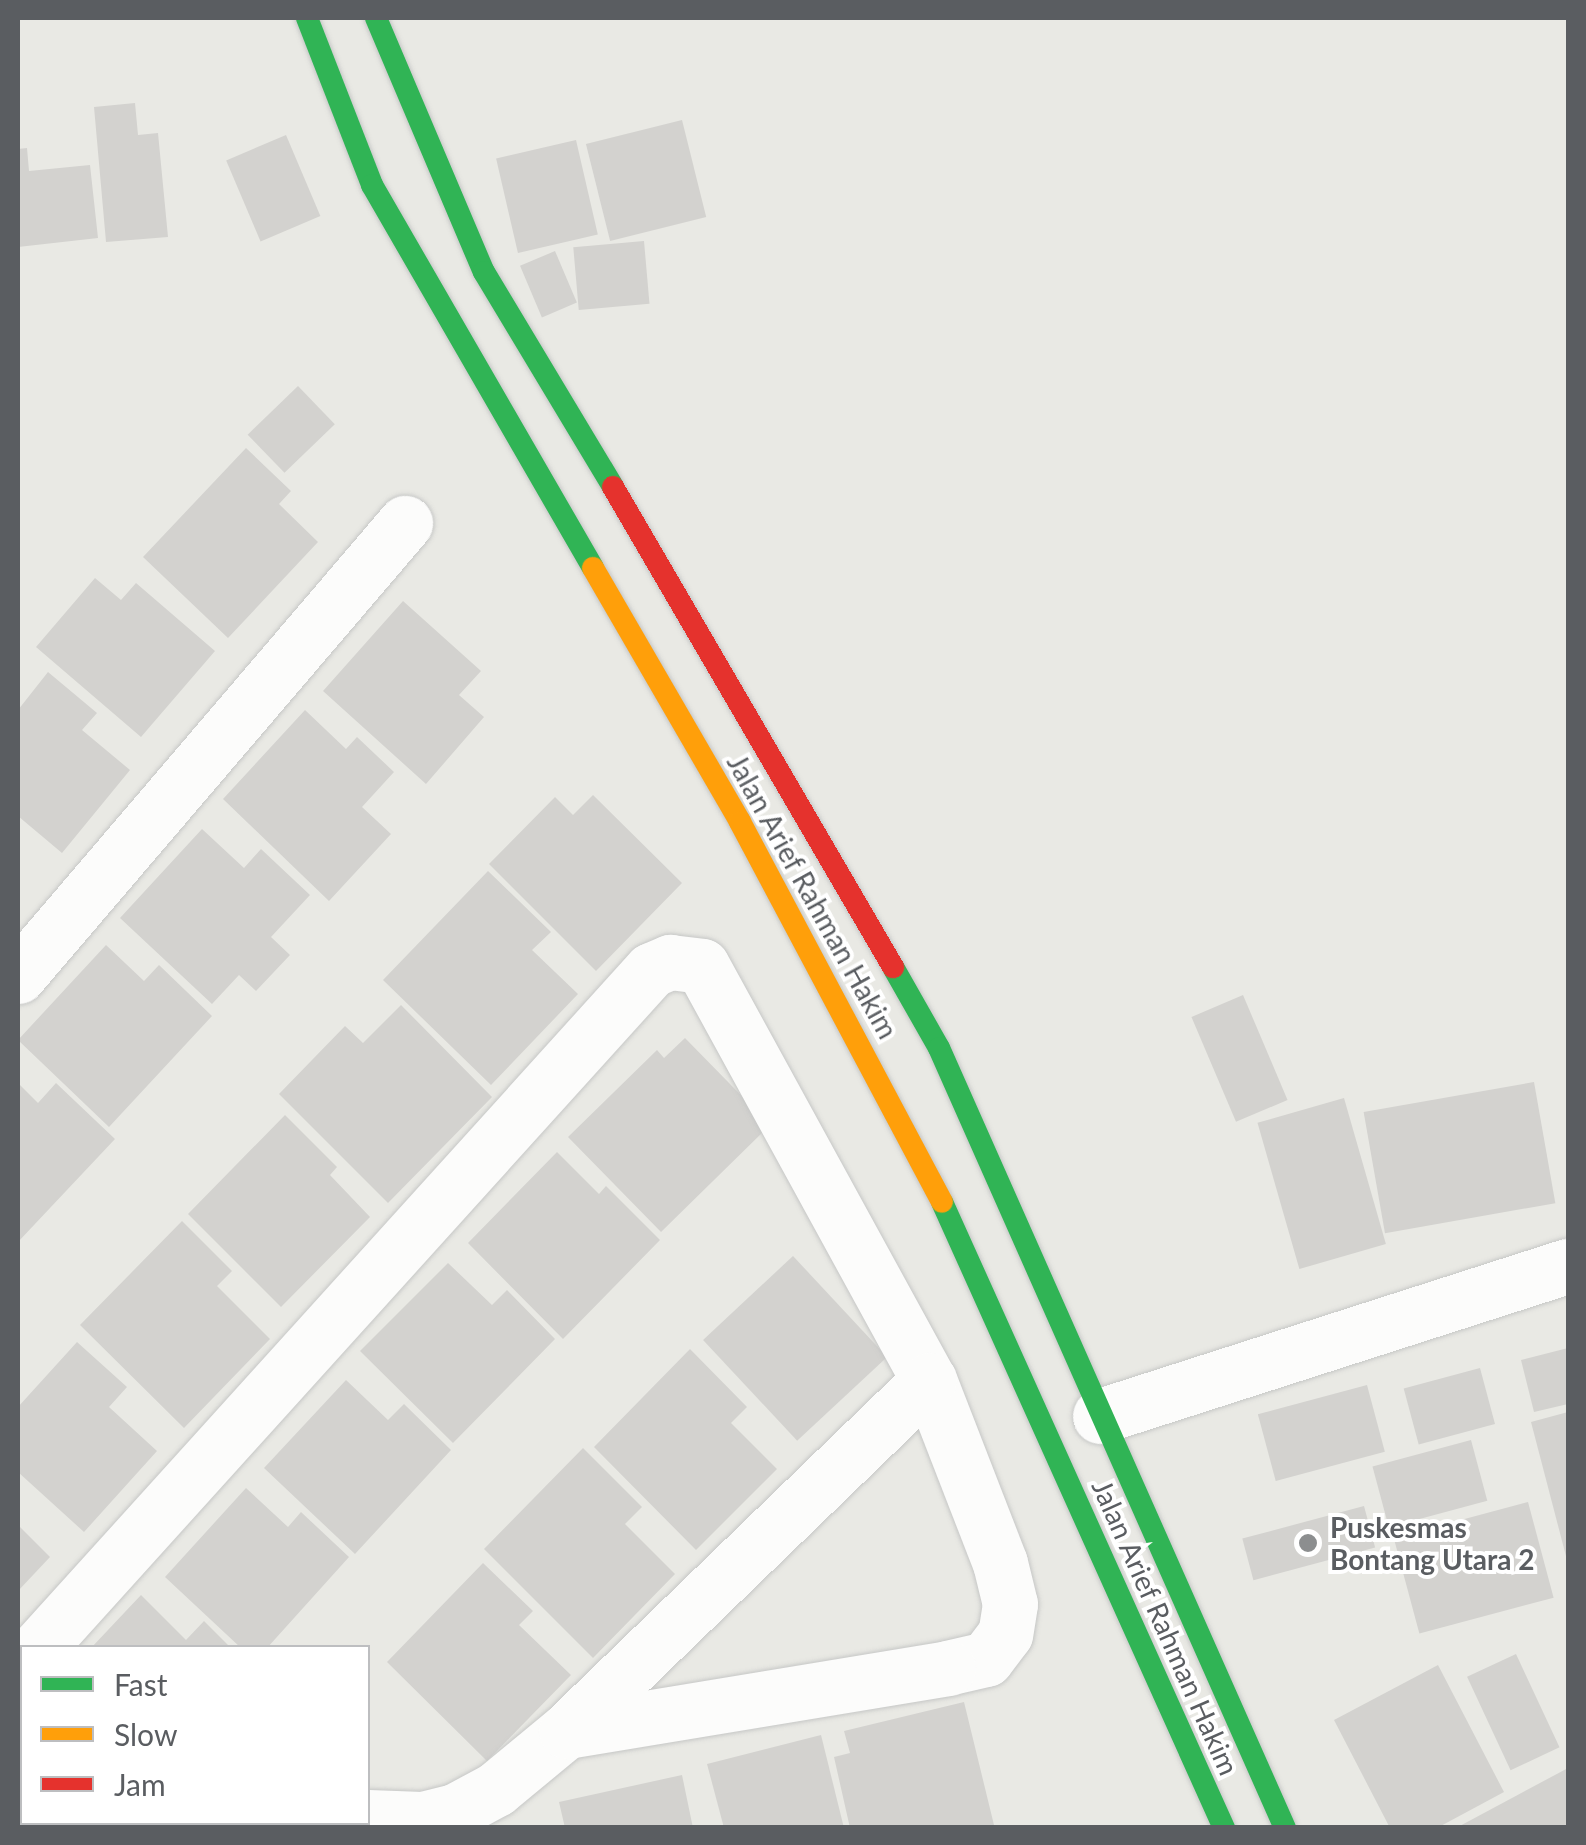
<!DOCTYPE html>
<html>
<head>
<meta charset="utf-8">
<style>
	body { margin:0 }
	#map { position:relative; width:1586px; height:1845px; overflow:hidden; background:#e9e9e4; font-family:Lato,sans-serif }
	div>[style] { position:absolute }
	.building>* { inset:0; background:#d3d2cf; transform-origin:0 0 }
	.roads { filter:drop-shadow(0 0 2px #c6c7c6) drop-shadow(0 0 2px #c6c7c6) }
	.street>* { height:55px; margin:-27.5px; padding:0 27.5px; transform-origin:27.5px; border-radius:27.5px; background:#fcfcfb }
	.fast>* { height:22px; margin:-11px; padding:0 11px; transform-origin:11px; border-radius:11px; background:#30b455 }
	.slow>* { height:22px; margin:-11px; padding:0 11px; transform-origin:11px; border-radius:11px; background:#ff9f0a }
	.jam>* { height:22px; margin:-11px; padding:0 11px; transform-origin:11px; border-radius:11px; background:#e5322d }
	.dots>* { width:28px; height:28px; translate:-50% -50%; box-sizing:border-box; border:5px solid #fff; border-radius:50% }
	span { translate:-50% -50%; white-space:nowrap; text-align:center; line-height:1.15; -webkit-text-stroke:8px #fff; paint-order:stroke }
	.street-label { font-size:28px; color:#5a5d61 }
	.poi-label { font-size:28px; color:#5a5d61; font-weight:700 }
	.left { translate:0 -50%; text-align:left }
	.frame { position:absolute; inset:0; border:20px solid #5a5d61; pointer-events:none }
	.legend { position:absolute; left:20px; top:1645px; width:350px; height:180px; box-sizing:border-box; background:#fff; border:2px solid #bdbec0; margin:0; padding:12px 18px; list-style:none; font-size:30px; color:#5a5d61 }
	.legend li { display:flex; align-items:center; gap:20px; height:50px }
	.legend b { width:50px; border:2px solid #bdbec0 }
</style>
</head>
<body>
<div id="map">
	<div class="building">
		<i style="clip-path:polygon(135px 103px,138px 135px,158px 133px,168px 237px,106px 242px,94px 107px)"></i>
		<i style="left:682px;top:120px;width:100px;height:99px;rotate:76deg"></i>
		<i style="left:286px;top:135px;width:88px;height:65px;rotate:67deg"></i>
		<i style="left:576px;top:140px;width:97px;height:82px;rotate:77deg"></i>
		<i style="clip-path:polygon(27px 148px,29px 171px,90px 165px,98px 238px,18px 247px,18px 149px)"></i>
		<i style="left:644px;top:241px;width:63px;height:71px;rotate:85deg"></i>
		<i style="left:555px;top:251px;width:56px;height:38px;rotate:67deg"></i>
		<i style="left:298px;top:386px;width:53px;height:70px;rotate:46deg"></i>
		<i style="clip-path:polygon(246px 448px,291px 491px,279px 504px,318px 542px,228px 638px,143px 557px)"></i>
		<i style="clip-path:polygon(95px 578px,121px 600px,136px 583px,215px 651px,141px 737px,36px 647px)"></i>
		<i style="clip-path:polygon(403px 601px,481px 671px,459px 695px,484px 717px,426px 784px,323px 691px)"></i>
		<i style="clip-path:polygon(48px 672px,97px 713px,82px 730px,130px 770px,62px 853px,18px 816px,18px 710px)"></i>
		<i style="clip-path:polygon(305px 710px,346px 749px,357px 737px,394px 772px,362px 807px,391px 834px,329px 901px,223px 799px)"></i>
		<i style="clip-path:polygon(593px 795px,682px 883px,596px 971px,489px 864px,555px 797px,573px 815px)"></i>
		<i style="clip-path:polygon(202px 829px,244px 868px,261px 849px,310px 895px,271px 937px,290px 955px,256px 991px,239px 975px,212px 1004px,120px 918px)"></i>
		<i style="clip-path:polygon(488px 871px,551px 932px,532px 950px,578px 994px,491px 1085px,383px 980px)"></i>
		<i style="clip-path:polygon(106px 945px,144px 981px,159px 965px,212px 1016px,109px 1127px,18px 1040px)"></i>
		<i style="left:1243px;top:995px;width:114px;height:56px;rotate:67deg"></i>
		<i style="clip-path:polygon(401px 1005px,492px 1097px,388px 1203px,279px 1094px,345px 1026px,363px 1043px)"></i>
		<i style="clip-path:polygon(685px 1038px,770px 1125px,661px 1232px,568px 1137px,657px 1050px,664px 1058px)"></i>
		<i style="left:1534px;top:1082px;width:123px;height:173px;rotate:80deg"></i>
		<i style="clip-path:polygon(18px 1083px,38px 1103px,56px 1083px,115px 1139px,18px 1242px)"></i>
		<i style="left:1344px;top:1098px;width:152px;height:90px;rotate:74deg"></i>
		<i style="clip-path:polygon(285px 1115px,337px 1167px,330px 1175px,370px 1217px,281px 1307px,188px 1214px)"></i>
		<i style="clip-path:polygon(557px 1152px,599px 1194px,606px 1186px,660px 1240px,563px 1339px,468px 1243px)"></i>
		<i style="clip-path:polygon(182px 1221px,232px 1271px,217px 1286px,270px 1339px,184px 1428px,80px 1325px)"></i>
		<i style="left:793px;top:1256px;width:138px;height:123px;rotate:47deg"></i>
		<i style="clip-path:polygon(448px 1263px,492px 1305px,507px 1290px,555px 1339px,453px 1443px,360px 1351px)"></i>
		<i style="clip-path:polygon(77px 1342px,127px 1387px,109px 1407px,157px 1451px,84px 1532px,18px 1472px,18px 1407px)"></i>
		<i style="clip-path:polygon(1568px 1348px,1568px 1404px,1534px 1412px,1521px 1360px)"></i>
		<i style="clip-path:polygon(690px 1349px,747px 1407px,731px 1423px,777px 1469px,696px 1550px,594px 1447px)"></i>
		<i style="left:1480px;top:1368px;width:58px;height:79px;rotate:75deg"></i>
		<i style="clip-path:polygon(346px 1380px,388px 1420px,404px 1404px,451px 1450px,355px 1554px,264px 1468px)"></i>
		<i style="left:1367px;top:1385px;width:69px;height:113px;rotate:75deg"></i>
		<i style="clip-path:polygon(1568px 1412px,1568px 1560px,1567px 1560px,1531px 1422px)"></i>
		<i style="left:1471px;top:1440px;width:63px;height:102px;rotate:75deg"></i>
		<i style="clip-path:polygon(583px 1448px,642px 1507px,625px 1524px,675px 1574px,593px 1658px,484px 1549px)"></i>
		<i style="clip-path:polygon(246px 1488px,288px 1527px,301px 1512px,349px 1557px,267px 1648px,241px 1648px,165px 1577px)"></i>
		<i style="left:1528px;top:1502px;width:99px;height:139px;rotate:75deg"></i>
		<i style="left:1364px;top:1506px;width:43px;height:126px;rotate:75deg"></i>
		<i style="clip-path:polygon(18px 1525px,50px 1557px,18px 1591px)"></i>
		<i style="clip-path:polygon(483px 1563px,533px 1611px,519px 1625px,571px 1675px,487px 1761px,387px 1662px)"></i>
		<i style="clip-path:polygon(141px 1595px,186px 1640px,204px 1621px,231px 1648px,91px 1648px)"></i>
		<i style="left:1516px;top:1654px;width:103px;height:54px;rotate:65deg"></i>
		<i style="clip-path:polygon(1438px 1665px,1504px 1792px,1437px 1828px,1390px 1828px,1334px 1720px)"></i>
		<i style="clip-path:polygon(964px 1702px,994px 1825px,850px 1828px,834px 1757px,850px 1753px,844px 1731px)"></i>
		<i style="clip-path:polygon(821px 1735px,844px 1828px,724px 1828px,707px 1764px)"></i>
		<i style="clip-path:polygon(1568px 1768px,1568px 1828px,1456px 1828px)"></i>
		<i style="clip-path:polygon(682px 1775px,693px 1828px,565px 1828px,559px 1802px)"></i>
	</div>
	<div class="roads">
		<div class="street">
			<i style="left:18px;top:976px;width:596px;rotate:-49.49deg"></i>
			<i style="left:1100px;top:1416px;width:491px;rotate:-17.8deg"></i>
			<i style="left:38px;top:1648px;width:914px;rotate:-47.88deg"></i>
			<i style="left:651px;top:970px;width:21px;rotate:-23deg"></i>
			<i style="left:670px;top:962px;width:32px;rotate:7deg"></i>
			<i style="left:702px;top:966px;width:472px;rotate:61.3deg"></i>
			<i style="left:929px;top:1380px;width:196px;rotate:68.8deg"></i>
			<i style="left:1000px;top:1563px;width:42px;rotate:76.3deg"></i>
			<i style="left:1010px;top:1604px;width:30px;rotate:99deg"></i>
			<i style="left:1005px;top:1634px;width:31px;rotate:127deg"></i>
			<i style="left:986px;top:1659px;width:39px;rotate:167deg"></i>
			<i style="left:948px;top:1668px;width:387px;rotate:170.6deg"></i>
			<i style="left:566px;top:1731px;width:91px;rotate:140.4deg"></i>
			<i style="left:496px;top:1789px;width:47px;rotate:151.8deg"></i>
			<i style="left:455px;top:1811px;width:34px;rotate:166deg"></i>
			<i style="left:422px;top:1819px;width:54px;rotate:-177.9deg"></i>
			<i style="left:566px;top:1731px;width:505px;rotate:-44.04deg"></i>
			<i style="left:18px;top:1810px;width:4px"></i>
		</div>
		<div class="fast">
			<i style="left:307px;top:18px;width:179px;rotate:68.7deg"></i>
			<i style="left:372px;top:185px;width:442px;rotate:60deg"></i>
			<i style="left:376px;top:18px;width:276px;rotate:67deg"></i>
			<i style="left:484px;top:272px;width:251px;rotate:59deg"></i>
			<i style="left:893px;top:967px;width:93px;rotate:60.4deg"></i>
			<i style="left:939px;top:1048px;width:853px;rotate:66.08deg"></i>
			<i style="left:942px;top:1202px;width:687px;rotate:65.75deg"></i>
		</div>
		<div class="slow">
			<i style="left:593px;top:568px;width:293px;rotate:59.9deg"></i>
			<i style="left:740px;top:822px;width:430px;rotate:62deg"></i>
		</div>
		<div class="jam">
			<i style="left:613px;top:487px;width:556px;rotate:59.74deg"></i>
		</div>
	</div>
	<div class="dots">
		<i style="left:1308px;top:1543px;background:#8c8e8f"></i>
	</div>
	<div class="street-label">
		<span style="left:813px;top:896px;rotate:61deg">Jalan Arief Rahman Hakim</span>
		<span style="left:1166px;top:1627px;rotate:66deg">Jalan Arief Rahman Hakim</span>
	</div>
	<div class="poi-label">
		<span class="left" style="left:1330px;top:1543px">Puskesmas<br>Bontang Utara 2</span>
	</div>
	<div class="frame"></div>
	<ul class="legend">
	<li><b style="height:12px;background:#30b455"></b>Fast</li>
	<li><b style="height:12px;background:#ff9f0a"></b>Slow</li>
	<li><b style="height:12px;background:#e5322d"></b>Jam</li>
	</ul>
</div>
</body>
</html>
